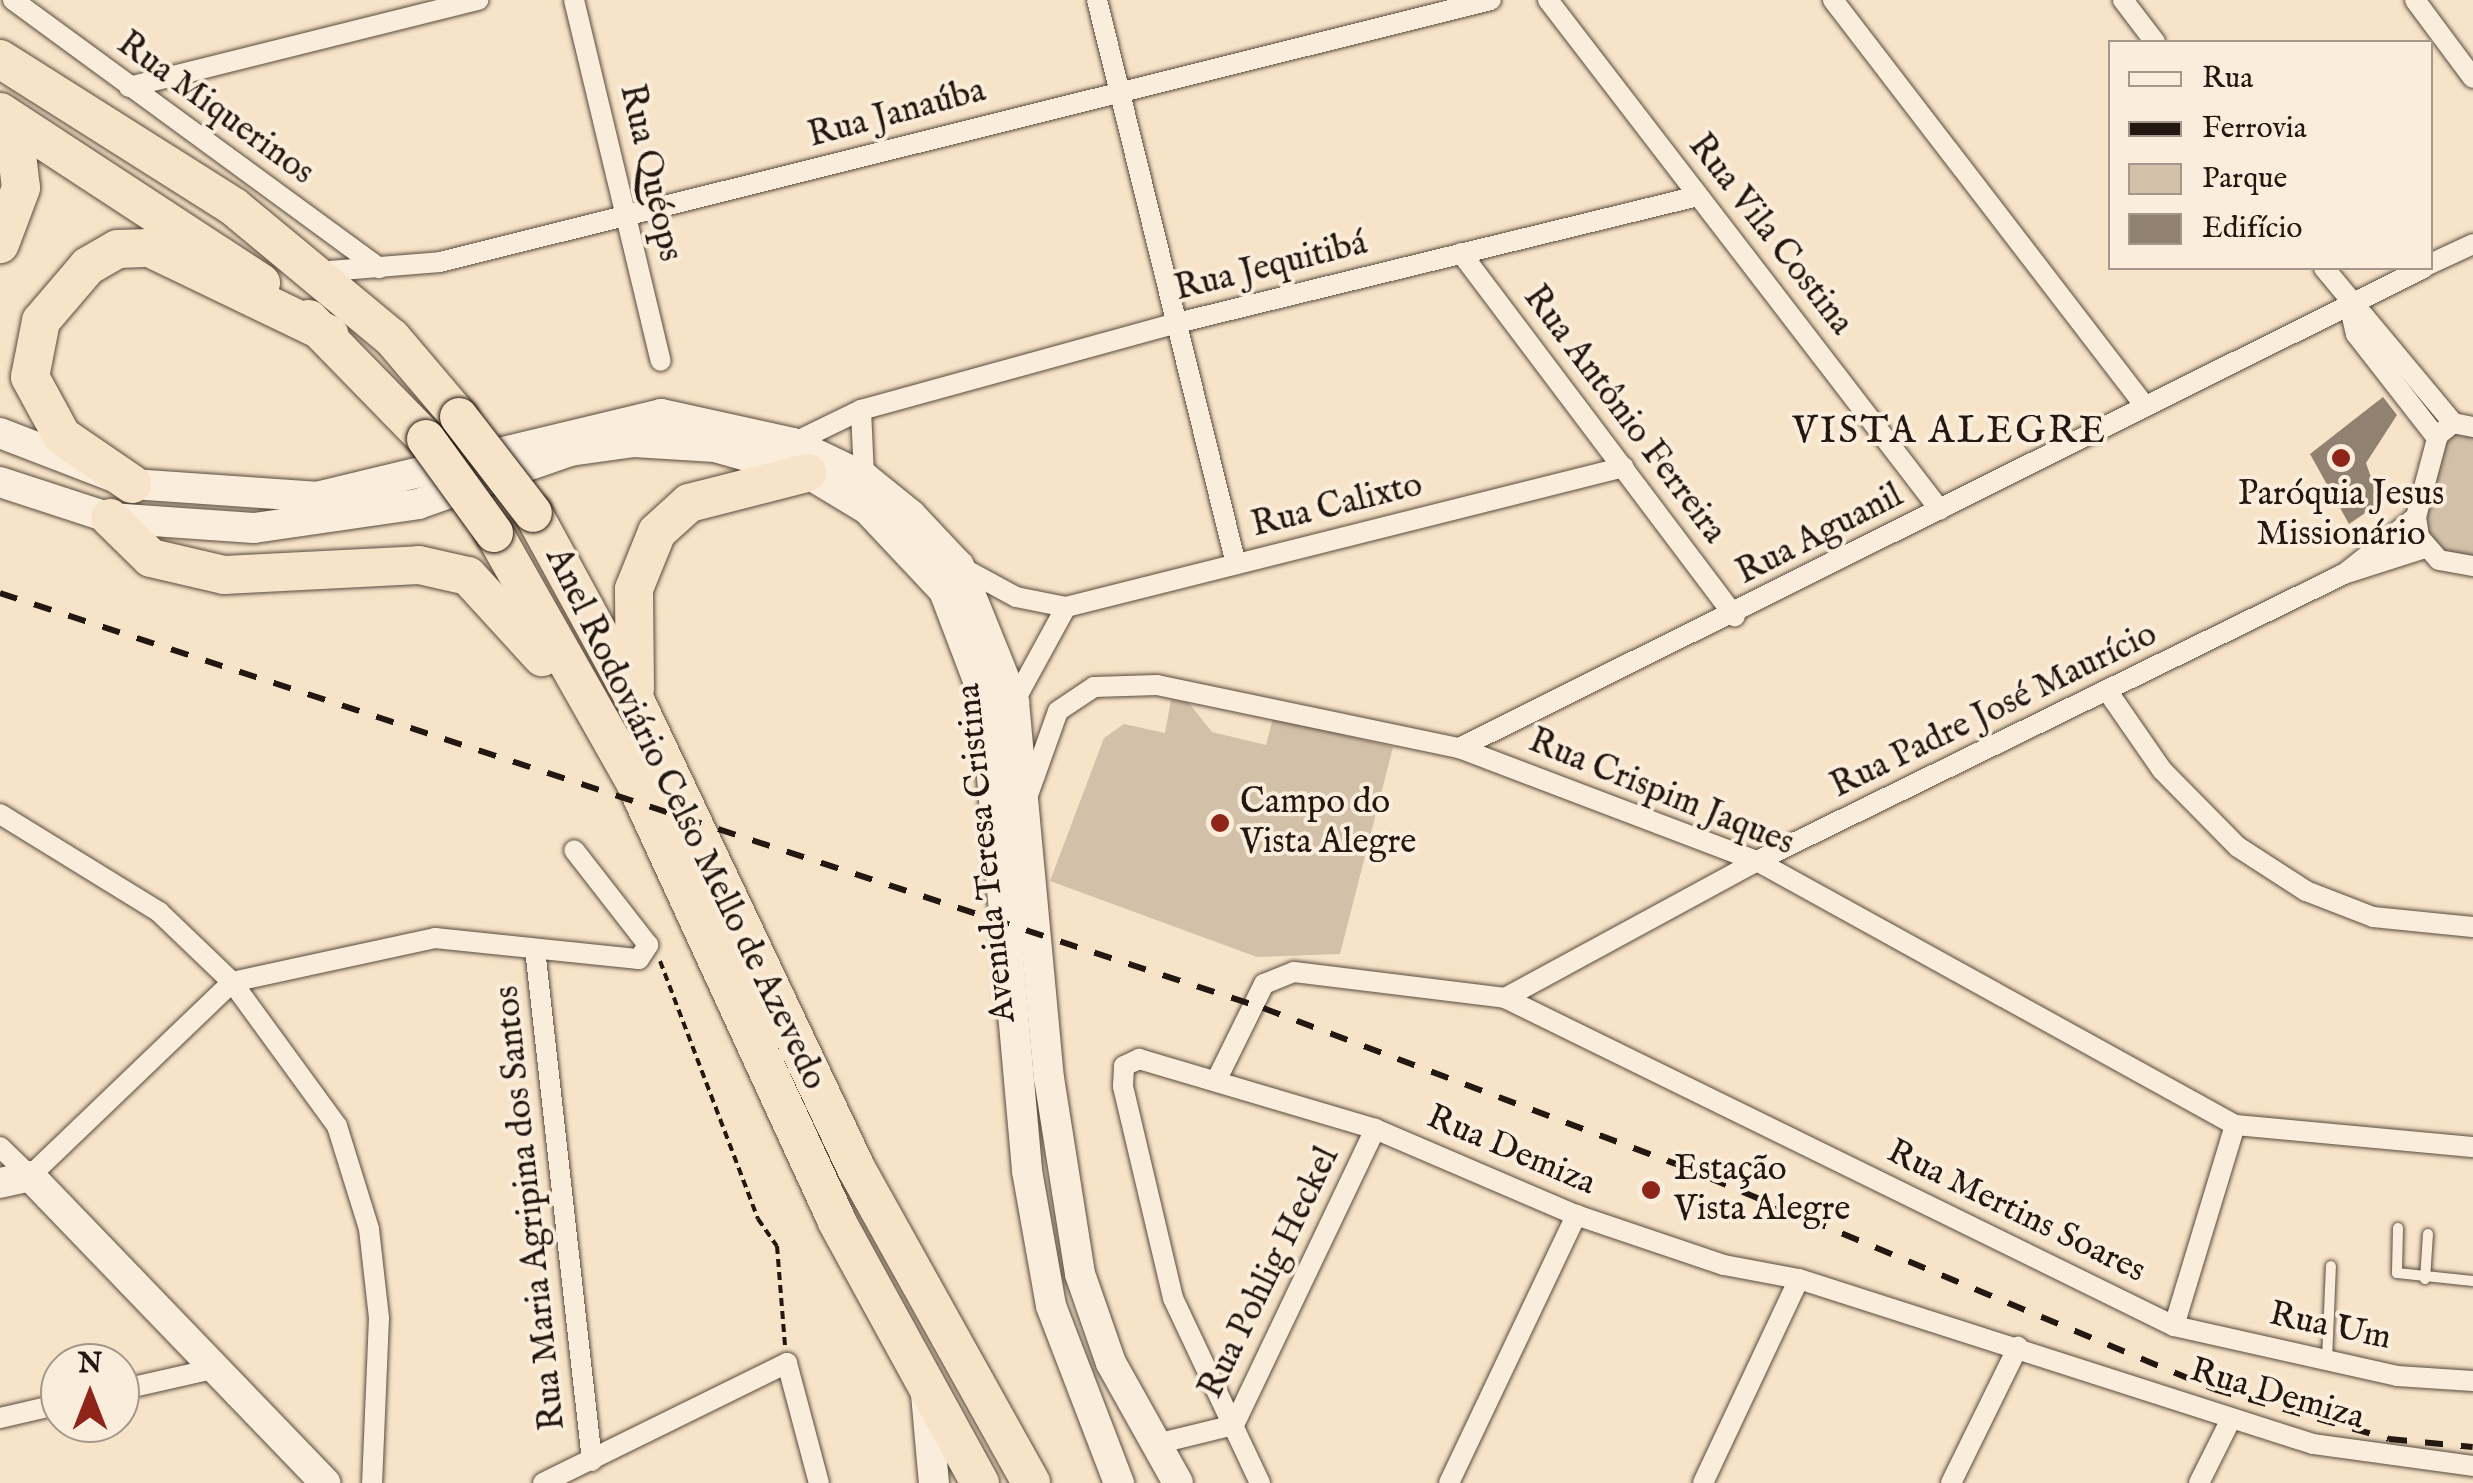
<!DOCTYPE html>
<html>
<head>
<meta charset="utf-8">
<style>
	body { margin:0 }
	#map { position:relative; width:2473px; height:1483px; overflow:hidden; background:#f7e3c7; font-family:"IM FELL English",serif }
	div>[style] { position:absolute }
	.green>* { inset:0; background:#d3c0a8 }
	.building>* { inset:0; background:#918170 }
	.path>* { height:4px; margin-top:-2px; transform-origin:0; background:repeating-linear-gradient(90deg,#231711 0 8px,transparent 0 13px) }
	.roads { filter:drop-shadow(0 0 2px #584a3e) drop-shadow(0 0 2px #584a3e) }
	.lane>* { height:10px; margin:-5px; padding:0 5px; transform-origin:5px; border-radius:5px; background:#faeddb }
	.street>* { height:20px; margin:-10px; padding:0 10px; transform-origin:10px; border-radius:10px; background:#faeddb }
	.secondary>* { height:30px; margin:-15px; padding:0 15px; transform-origin:15px; border-radius:15px; background:#faeddb }
	.highway>* { height:38px; margin:-19px; padding:0 19px; transform-origin:19px; border-radius:19px; background:#f7e3c7 }
	.rail>* { height:6px; margin-top:-3px; transform-origin:0; background:repeating-linear-gradient(90deg,#231711 0 18px,transparent 0 36px) }
	.bridges { filter:drop-shadow(0 0 2px #231711) drop-shadow(0 0 2px #231711) }
	.highway-bridge>* { height:38px; margin:-19px; padding:0 19px; transform-origin:19px; border-radius:19px; background:#f7e3c7 }
	.dots>* { width:28px; height:28px; translate:-50% -50%; box-sizing:border-box; border:5px solid #faeddb; border-radius:50% }
	span { translate:-50% -50%; white-space:nowrap; text-align:center; line-height:1.15; -webkit-text-stroke:8px #faeddb; paint-order:stroke }
	.street-label { font-size:35px; color:#231711 }
	.poi-label { font-size:35px; color:#231711 }
	.left { translate:0 -50%; text-align:left }
	.neighbourhood-label { font-size:38px; color:#231711; letter-spacing:2.5px }
	.legend { position:absolute; left:2108px; top:40px; width:325px; height:230px; box-sizing:border-box; background:#faeddb; border:2px solid #a4978a; margin:0; padding:12px 18px; list-style:none; font-size:30px; color:#231711 }
	.legend li { display:flex; align-items:center; gap:20px; height:50px }
	.legend b { width:50px; border:2px solid #a4978a }
	.north { position:absolute; left:40px; top:1343px; width:100px; height:100px; box-sizing:border-box; background:#faeddb; border:2px solid #a4978a; border-radius:50%; rotate:0deg; font-size:28px; font-weight:700; line-height:40px; text-align:center; color:#231711 }
	.north::after { content:''; display:block; margin:auto; width:35px; height:45px; background:#8f2418; clip-path:polygon(50% 0,100% 100%,50% 72%,0 100%) }
</style>
</head>
<body>
<div id="map">
	<div class="green">
		<i style="clip-path:polygon(2450px 432px,2473px 434px,2473px 560px,2442px 555px,2423px 526px)"></i>
		<i style="clip-path:polygon(1171px 700px,1189px 703px,1212px 732px,1266px 745px,1273px 718px,1393px 747px,1340px 954px,1257px 957px,1050px 881px,1104px 738px,1124px 724px,1165px 733px)"></i>
	</div>
	<div class="building">
		<i style="clip-path:polygon(2383px 397px,2397px 415px,2366px 463px,2380px 503px,2349px 524px,2310px 454px)"></i>
	</div>
	<div class="path">
		<i style="left:660px;top:961px;width:276px;rotate:69.2deg"></i>
		<i style="left:758px;top:1219px;width:33px;rotate:55deg"></i>
		<i style="left:777px;top:1246px;width:100px;rotate:85.4deg"></i>
	</div>
	<div class="roads">
		<div class="lane">
			<i style="left:2398px;top:1228px;width:45px;rotate:91.3deg"></i>
			<i style="left:2397px;top:1273px;width:76px;rotate:6deg"></i>
			<i style="left:2425px;top:1279px;width:45px;rotate:-86.2deg"></i>
			<i style="left:2327px;top:1360px;width:94px;rotate:-87.6deg"></i>
		</div>
		<div class="street">
			<i style="left:13px;top:0;width:454px;rotate:36.2deg"></i>
			<i style="left:574px;top:0;width:371px;rotate:76.5deg"></i>
			<i style="left:1097px;top:0;width:581px;rotate:76.16deg"></i>
			<i style="left:1548px;top:0;width:643px;rotate:52.45deg"></i>
			<i style="left:1833px;top:0;width:512px;rotate:52.46deg"></i>
			<i style="left:2123px;top:0;width:53px;rotate:52.7deg"></i>
			<i style="left:2415px;top:0;width:97px;rotate:53.4deg"></i>
			<i style="left:129px;top:87px;width:360px;rotate:-14deg"></i>
			<i style="left:1461px;top:253px;width:455px;rotate:53deg"></i>
			<i style="left:2430px;top:264px;width:47px;rotate:-24.9deg"></i>
			<i style="left:2324px;top:268px;width:202px;rotate:50.2deg"></i>
			<i style="left:317px;top:272px;width:123px;rotate:-4.6deg"></i>
			<i style="left:440px;top:262px;width:1083px;rotate:-14deg"></i>
			<i style="left:2349px;top:304px;width:31px;rotate:77deg"></i>
			<i style="left:2356px;top:334px;width:132px;rotate:52.1deg"></i>
			<i style="left:861px;top:410px;width:67px;rotate:87.4deg"></i>
			<i style="left:2473px;top:427px;width:20px;rotate:-169deg"></i>
			<i style="left:2453px;top:423px;width:19px;rotate:141deg"></i>
			<i style="left:2438px;top:435px;width:85px;rotate:105deg"></i>
			<i style="left:2416px;top:517px;width:20px;rotate:81deg"></i>
			<i style="left:2419px;top:537px;width:30px;rotate:49deg"></i>
			<i style="left:2439px;top:560px;width:35px;rotate:10deg"></i>
			<i style="left:793px;top:443px;width:76px;rotate:-25.9deg"></i>
			<i style="left:861px;top:410px;width:328px;rotate:-15.4deg"></i>
			<i style="left:1177px;top:323px;width:536px;rotate:-13.7deg"></i>
			<i style="left:959px;top:566px;width:65px;rotate:28.5deg"></i>
			<i style="left:1016px;top:597px;width:51px;rotate:11.3deg"></i>
			<i style="left:1066px;top:607px;width:575px;rotate:-14.08deg"></i>
			<i style="left:2344px;top:574px;width:92px;rotate:-38.4deg"></i>
			<i style="left:2108px;top:692px;width:95px;rotate:55.3deg"></i>
			<i style="left:2162px;top:770px;width:108px;rotate:45.4deg"></i>
			<i style="left:2238px;top:847px;width:81px;rotate:32.9deg"></i>
			<i style="left:2306px;top:891px;width:72px;rotate:21.2deg"></i>
			<i style="left:2373px;top:917px;width:100px;rotate:5.7deg"></i>
			<i style="left:1014px;top:702px;width:108px;rotate:-61.3deg"></i>
			<i style="left:1459px;top:748px;width:1078px;rotate:-26.45deg"></i>
			<i style="left:1028px;top:795px;width:89px;rotate:-70.3deg"></i>
			<i style="left:1058px;top:711px;width:43px;rotate:-33.7deg"></i>
			<i style="left:1094px;top:687px;width:63px;rotate:-1.8deg"></i>
			<i style="left:1157px;top:685px;width:309px;rotate:11.8deg"></i>
			<i style="left:1459px;top:748px;width:319px;rotate:20.8deg"></i>
			<i style="left:1757px;top:861px;width:546px;rotate:28.91deg"></i>
			<i style="left:2235px;top:1125px;width:239px;rotate:5.3deg"></i>
			<i style="left:0;top:814px;width:187px;rotate:31.6deg"></i>
			<i style="left:159px;top:912px;width:101px;rotate:43.8deg"></i>
			<i style="left:232px;top:982px;width:178px;rotate:53.9deg"></i>
			<i style="left:337px;top:1126px;width:108px;rotate:72.7deg"></i>
			<i style="left:369px;top:1229px;width:90px;rotate:83.6deg"></i>
			<i style="left:379px;top:1318px;width:165px;rotate:92.4deg"></i>
			<i style="left:535px;top:949px;width:515px;rotate:83.65deg"></i>
			<i style="left:1505px;top:998px;width:745px;rotate:26.12deg"></i>
			<i style="left:2174px;top:1326px;width:229px;rotate:12.6deg"></i>
			<i style="left:2397px;top:1376px;width:76px;rotate:3.8deg"></i>
			<i style="left:1218px;top:1077px;width:104px;rotate:-63.7deg"></i>
			<i style="left:1264px;top:984px;width:32px;rotate:-22deg"></i>
			<i style="left:1294px;top:972px;width:213px;rotate:7deg"></i>
			<i style="left:1505px;top:998px;width:287px;rotate:-28.5deg"></i>
			<i style="left:1757px;top:861px;width:653px;rotate:-26.06deg"></i>
			<i style="left:2344px;top:574px;width:85px;rotate:-17.8deg"></i>
			<i style="left:0;top:1147px;width:42px;rotate:44deg"></i>
			<i style="left:30px;top:1176px;width:280px;rotate:-43.8deg"></i>
			<i style="left:232px;top:982px;width:208px;rotate:-12.2deg"></i>
			<i style="left:435px;top:938px;width:205px;rotate:5.9deg"></i>
			<i style="left:639px;top:959px;width:17px;rotate:-57deg"></i>
			<i style="left:648px;top:945px;width:120px;rotate:-127.9deg"></i>
			<i style="left:2174px;top:1326px;width:210px;rotate:-73.1deg"></i>
			<i style="left:120px;top:1390px;width:95px;rotate:-12.7deg"></i>
			<i style="left:0;top:1418px;width:62px;rotate:-13.1deg"></i>
			<i style="left:1234px;top:1425px;width:328px;rotate:-64.5deg"></i>
			<i style="left:1152px;top:1445px;width:84px;rotate:-13.7deg"></i>
			<i style="left:543px;top:1483px;width:272px;rotate:-26.2deg"></i>
			<i style="left:787px;top:1363px;width:124px;rotate:75.1deg"></i>
			<i style="left:1260px;top:1483px;width:204px;rotate:-115.2deg"></i>
			<i style="left:1173px;top:1298px;width:218px;rotate:-103.3deg"></i>
			<i style="left:1123px;top:1086px;width:20px;rotate:-87deg"></i>
			<i style="left:1124px;top:1066px;width:17px;rotate:-25deg"></i>
			<i style="left:1139px;top:1059px;width:246px;rotate:16.5deg"></i>
			<i style="left:1375px;top:1129px;width:219px;rotate:23.2deg"></i>
			<i style="left:1576px;top:1215px;width:156px;rotate:18.7deg"></i>
			<i style="left:1724px;top:1265px;width:76px;rotate:10.6deg"></i>
			<i style="left:1799px;top:1279px;width:540px;rotate:17.8deg"></i>
			<i style="left:2313px;top:1444px;width:162px;rotate:7.8deg"></i>
			<i style="left:1449px;top:1483px;width:297px;rotate:-64.6deg"></i>
			<i style="left:1703px;top:1483px;width:225px;rotate:-64.8deg"></i>
			<i style="left:1951px;top:1483px;width:152px;rotate:-63.8deg"></i>
			<i style="left:2199px;top:1483px;width:72px;rotate:-63.4deg"></i>
		</div>
		<div class="secondary">
			<i style="left:0;top:433px;width:142px;rotate:21.1deg"></i>
			<i style="left:132px;top:484px;width:184px;rotate:4deg"></i>
			<i style="left:316px;top:497px;width:355px;rotate:-13.5deg"></i>
			<i style="left:661px;top:414px;width:135px;rotate:12.4deg"></i>
			<i style="left:793px;top:443px;width:79px;rotate:25.6deg"></i>
			<i style="left:864px;top:477px;width:60px;rotate:39deg"></i>
			<i style="left:911px;top:515px;width:70px;rotate:46.7deg"></i>
			<i style="left:959px;top:566px;width:147px;rotate:68deg"></i>
			<i style="left:1014px;top:702px;width:378px;rotate:84.7deg"></i>
			<i style="left:1049px;top:1078px;width:198px;rotate:81deg"></i>
			<i style="left:1080px;top:1274px;width:94px;rotate:70.8deg"></i>
			<i style="left:1111px;top:1363px;width:137px;rotate:60.8deg"></i>
			<i style="left:0;top:482px;width:116px;rotate:18.1deg"></i>
			<i style="left:110px;top:518px;width:144px;rotate:4deg"></i>
			<i style="left:254px;top:528px;width:166px;rotate:-8.3deg"></i>
			<i style="left:418px;top:504px;width:161px;rotate:-19.2deg"></i>
			<i style="left:570px;top:451px;width:65px;rotate:-8deg"></i>
			<i style="left:634px;top:442px;width:81px;rotate:3.5deg"></i>
			<i style="left:715px;top:447px;width:96px;rotate:15.8deg"></i>
			<i style="left:807px;top:473px;width:70px;rotate:31deg"></i>
			<i style="left:867px;top:509px;width:112px;rotate:46.8deg"></i>
			<i style="left:944px;top:591px;width:116px;rotate:69.2deg"></i>
			<i style="left:985px;top:699px;width:474px;rotate:84.9deg"></i>
			<i style="left:1027px;top:1171px;width:137px;rotate:79.9deg"></i>
			<i style="left:1051px;top:1306px;width:190px;rotate:69deg"></i>
			<i style="left:0;top:1183px;width:31px;rotate:-13deg"></i>
			<i style="left:30px;top:1176px;width:426px;rotate:46.1deg"></i>
			<i style="left:926px;top:1394px;width:89px;rotate:84.9deg"></i>
		</div>
		<div class="highway">
			<i style="left:0;top:59px;width:277px;rotate:32.3deg"></i>
			<i style="left:234px;top:207px;width:205px;rotate:39.7deg"></i>
			<i style="left:392px;top:338px;width:104px;rotate:49.7deg"></i>
			<i style="left:0;top:112px;width:312px;rotate:33.2deg"></i>
			<i style="left:0;top:129px;width:23px;rotate:47deg"></i>
			<i style="left:16px;top:146px;width:42px;rotate:83.2deg"></i>
			<i style="left:21px;top:188px;width:60px;rotate:110.6deg"></i>
			<i style="left:309px;top:319px;width:168px;rotate:45.7deg"></i>
			<i style="left:132px;top:484px;width:85px;rotate:-145.6deg"></i>
			<i style="left:62px;top:436px;width:67px;rotate:-118.5deg"></i>
			<i style="left:30px;top:377px;width:57px;rotate:-78.9deg"></i>
			<i style="left:41px;top:321px;width:72px;rotate:-49.5deg"></i>
			<i style="left:88px;top:266px;width:34px;rotate:-30deg"></i>
			<i style="left:118px;top:249px;width:32px;rotate:-2deg"></i>
			<i style="left:150px;top:248px;width:199px;rotate:25.7deg"></i>
			<i style="left:533px;top:513px;width:215px;rotate:61.4deg"></i>
			<i style="left:636px;top:702px;width:515px;rotate:64.73deg"></i>
			<i style="left:856px;top:1168px;width:360px;rotate:60.9deg"></i>
			<i style="left:110px;top:518px;width:57px;rotate:44.3deg"></i>
			<i style="left:151px;top:558px;width:75px;rotate:13.1deg"></i>
			<i style="left:224px;top:575px;width:195px;rotate:-2.9deg"></i>
			<i style="left:419px;top:565px;width:50px;rotate:12.7deg"></i>
			<i style="left:468px;top:576px;width:110px;rotate:47.6deg"></i>
			<i style="left:494px;top:533px;width:286px;rotate:60.5deg"></i>
			<i style="left:635px;top:782px;width:482px;rotate:65.3deg"></i>
			<i style="left:836px;top:1220px;width:300px;rotate:61.3deg"></i>
			<i style="left:635px;top:689px;width:100px;rotate:-90.6deg"></i>
			<i style="left:634px;top:589px;width:61px;rotate:-68deg"></i>
			<i style="left:657px;top:532px;width:43px;rotate:-42.2deg"></i>
			<i style="left:689px;top:503px;width:122px;rotate:-14.3deg"></i>
		</div>
	</div>
	<div class="rail">
		<i style="left:0;top:593px;width:1329px;rotate:18.19deg"></i>
		<i style="left:1263px;top:1008px;width:441px;rotate:20.7deg"></i>
		<i style="left:1676px;top:1164px;width:583px;rotate:22.7deg"></i>
		<i style="left:2214px;top:1389px;width:182px;rotate:15.9deg"></i>
		<i style="left:2389px;top:1439px;width:84px;rotate:5.4deg"></i>
	</div>
	<div class="bridges">
		<div class="highway-bridge">
			<i style="left:459px;top:417px;width:121px;rotate:52.4deg"></i>
			<i style="left:426px;top:439px;width:116px;rotate:54.1deg"></i>
		</div>
	</div>
	<div class="dots">
		<i style="left:2341px;top:458px;background:#8f2418"></i>
		<i style="left:1220px;top:823px;background:#8f2418"></i>
		<i style="left:1651px;top:1190px;background:#8f2418"></i>
	</div>
	<div class="street-label">
		<span style="left:215px;top:109px;rotate:36deg">Rua Miquerinos</span>
		<span style="left:897px;top:114px;rotate:-15deg">Rua Janaúba</span>
		<span style="left:650px;top:173px;rotate:77deg">Rua Quéops</span>
		<span style="left:1770px;top:235px;rotate:52deg">Rua Vila Costina</span>
		<span style="left:1271px;top:267px;rotate:-14deg">Rua Jequitibá</span>
		<span style="left:1624px;top:415px;rotate:53deg">Rua Antônio Ferreira</span>
		<span style="left:1337px;top:506px;rotate:-14deg">Rua Calixto</span>
		<span style="left:1820px;top:535px;rotate:-27deg">Rua Aguanil</span>
		<span style="left:1994px;top:711px;rotate:-26deg">Rua Padre José Maurício</span>
		<span style="left:1661px;top:793px;rotate:22deg">Rua Crispim Jaques</span>
		<span style="left:685px;top:819px;rotate:64deg">Anel Rodoviário Celso Mello de Azevedo</span>
		<span style="left:987px;top:853px;rotate:-96deg">Avenida Teresa Cristina</span>
		<span style="left:1511px;top:1151px;rotate:23deg">Rua Demiza</span>
		<span style="left:531px;top:1208px;rotate:-96deg">Rua Maria Agripina dos Santos</span>
		<span style="left:2016px;top:1212px;rotate:26deg">Rua Mertins Soares</span>
		<span style="left:1270px;top:1273px;rotate:-64deg">Rua Pohlig Heckel</span>
		<span style="left:2330px;top:1327px;rotate:12deg">Rua Um</span>
		<span style="left:2277px;top:1395px;rotate:16deg">Rua Demiza</span>
	</div>
	<div class="poi-label">
		<span style="left:2341px;top:515px">Paróquia Jesus<br>Missionário</span>
		<span class="left" style="left:1240px;top:823px">Campo do<br>Vista Alegre</span>
		<span class="left" style="left:1674px;top:1190px">Estação<br>Vista Alegre</span>
	</div>
	<div class="neighbourhood-label">
		<span style="left:1950px;top:433px">VISTA ALEGRE</span>
	</div>
	<ul class="legend">
	<li><b style="height:12px;background:#faeddb"></b>Rua</li>
	<li><b style="height:12px;background:#231711"></b>Ferrovia</li>
	<li><b style="height:28px;background:#d3c0a8"></b>Parque</li>
	<li><b style="height:28px;background:#918170"></b>Edifício</li>
	</ul>
	<div class="north">N</div>
</div>
</body>
</html>
